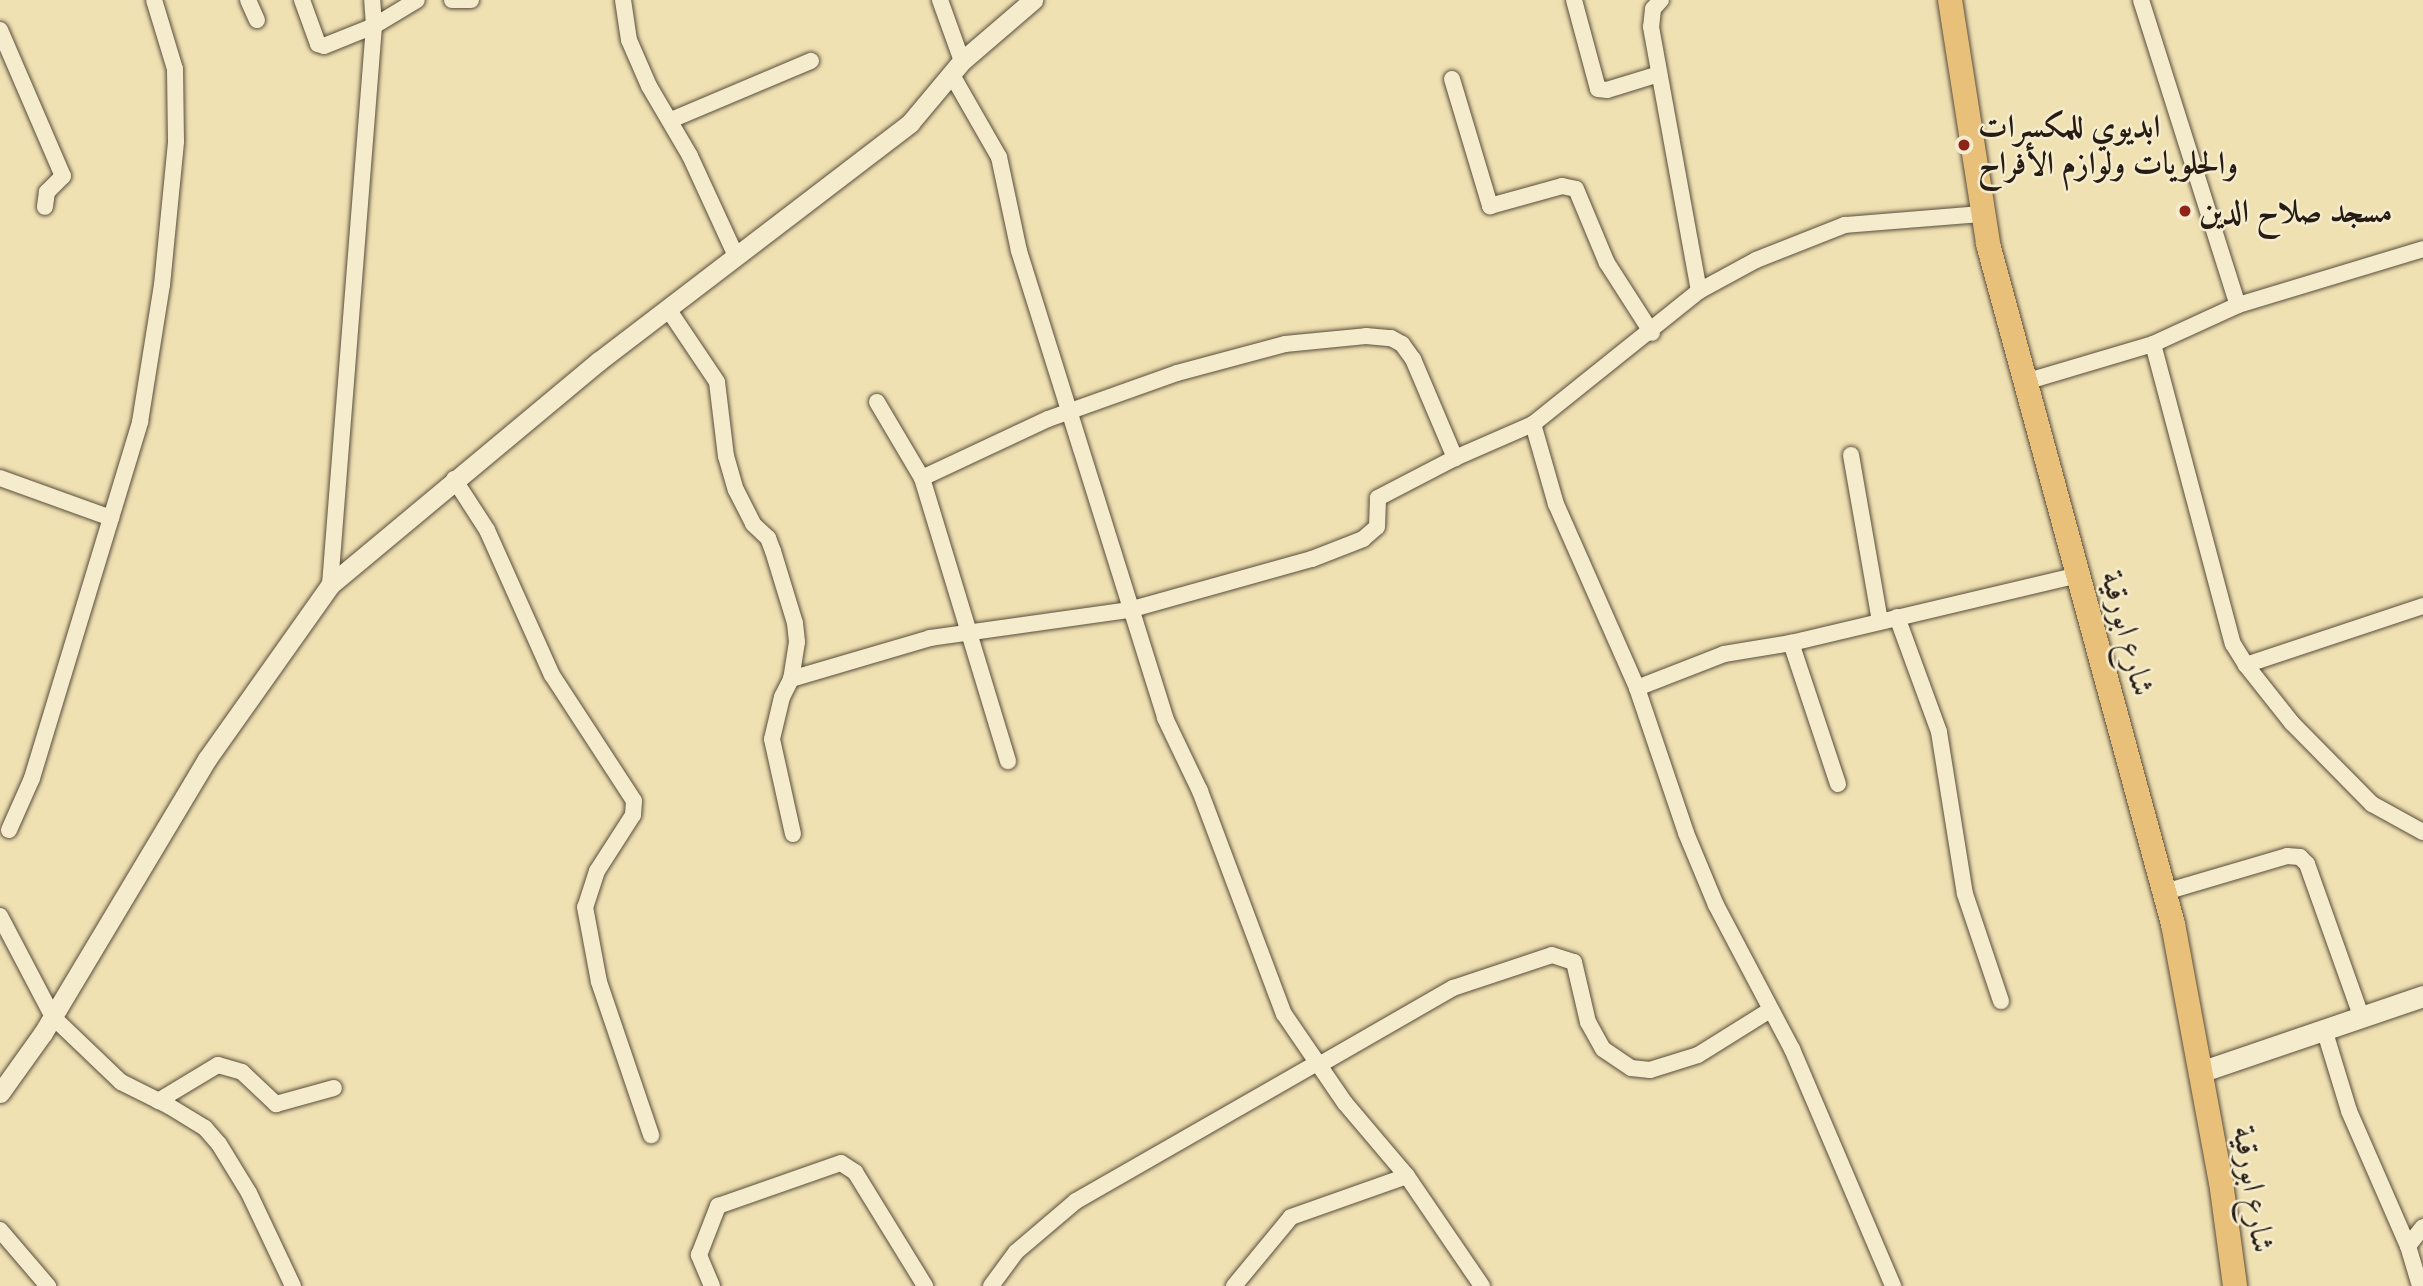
<!DOCTYPE html>
<html>
<head>
<meta charset="utf-8">
<style>
	body { margin:0 }
	#map { position:relative; width:2423px; height:1286px; overflow:hidden; background:#f0e1b3; font-family:"EB Garamond",Amiri,serif }
	div>[style] { position:absolute }
	.roads { filter:drop-shadow(0 0 2px #584d3b) drop-shadow(0 0 2px #584d3b) }
	.minor>* { height:16px; margin:-8px; padding:0 8px; transform-origin:8px; border-radius:8px; background:#f5ecce }
	.tertiary>* { height:19px; margin:-9.5px; padding:0 9.5px; transform-origin:9.5px; border-radius:9.5px; background:#f5ecce }
	.secondary>* { height:21px; margin:-10.5px; padding:0 10.5px; transform-origin:10.5px; border-radius:10.5px; background:#f5ecce }
	.primary>* { height:24px; margin:-12px; padding:0 12px; transform-origin:12px; border-radius:12px; background:#e8c07a }
	.dots>* { width:19px; height:19px; translate:-50% -50%; box-sizing:border-box; border:4px solid #f5ecce; border-radius:50% }
	span { translate:-50% -50%; white-space:nowrap; text-align:center; line-height:1.15; -webkit-text-stroke:5px #f5ecce; paint-order:stroke }
	.poi-label { font-size:32px; color:#261c13; font-weight:700 }
	.left { translate:0 -50%; text-align:left }
	.street-label { font-size:32px; color:#261c13 }
</style>
</head>
<body>
<div id="map">
	<div class="roads">
		<div class="minor">
			<i style="left:248px;top:0;width:22px;rotate:66deg"></i>
			<i style="left:302px;top:0;width:47px;rotate:70deg"></i>
			<i style="left:318px;top:44px;width:6px;rotate:18deg"></i>
			<i style="left:324px;top:46px;width:54px;rotate:-21.8deg"></i>
			<i style="left:374px;top:26px;width:50px;rotate:-31.2deg"></i>
			<i style="left:452px;top:0;width:19px"></i>
			<i style="left:623px;top:0;width:40px;rotate:81.5deg"></i>
			<i style="left:629px;top:40px;width:50px;rotate:66.5deg"></i>
			<i style="left:649px;top:86px;width:81px;rotate:59.6deg"></i>
			<i style="left:690px;top:156px;width:110px;rotate:65.3deg"></i>
			<i style="left:940px;top:0;width:65px;rotate:70.2deg"></i>
			<i style="left:1574px;top:0;width:92px;rotate:74.9deg"></i>
			<i style="left:1598px;top:89px;width:9px;rotate:6deg"></i>
			<i style="left:1607px;top:90px;width:54px;rotate:-17.1deg"></i>
			<i style="left:1661px;top:0;width:12px;rotate:132deg"></i>
			<i style="left:1653px;top:9px;width:18px;rotate:96deg"></i>
			<i style="left:1651px;top:27px;width:268px;rotate:79.7deg"></i>
			<i style="left:2141px;top:0;width:320px;rotate:72.4deg"></i>
			<i style="left:0;top:30px;width:159px;rotate:66.7deg"></i>
			<i style="left:63px;top:176px;width:23px;rotate:135deg"></i>
			<i style="left:47px;top:192px;width:15px;rotate:98deg"></i>
			<i style="left:952px;top:75px;width:95px;rotate:60.2deg"></i>
			<i style="left:999px;top:157px;width:96px;rotate:78deg"></i>
			<i style="left:1019px;top:251px;width:489px;rotate:72.6deg"></i>
			<i style="left:1165px;top:718px;width:81px;rotate:64.4deg"></i>
			<i style="left:1200px;top:791px;width:238px;rotate:69.4deg"></i>
			<i style="left:1284px;top:1014px;width:108px;rotate:55.6deg"></i>
			<i style="left:1345px;top:1103px;width:96px;rotate:49.7deg"></i>
			<i style="left:1407px;top:1176px;width:133px;rotate:55.7deg"></i>
			<i style="left:1452px;top:79px;width:133px;rotate:73.3deg"></i>
			<i style="left:1490px;top:206px;width:75px;rotate:-15.5deg"></i>
			<i style="left:1562px;top:186px;width:14px;rotate:12deg"></i>
			<i style="left:1576px;top:189px;width:80px;rotate:67.3deg"></i>
			<i style="left:1607px;top:263px;width:83px;rotate:57.3deg"></i>
			<i style="left:671px;top:120px;width:152px;rotate:-22.9deg"></i>
			<i style="left:668px;top:309px;width:88px;rotate:56.1deg"></i>
			<i style="left:717px;top:382px;width:75px;rotate:83.1deg"></i>
			<i style="left:726px;top:456px;width:35px;rotate:74deg"></i>
			<i style="left:736px;top:490px;width:38px;rotate:63deg"></i>
			<i style="left:753px;top:524px;width:21px;rotate:43deg"></i>
			<i style="left:768px;top:538px;width:14px;rotate:69deg"></i>
			<i style="left:773px;top:551px;width:75px;rotate:73deg"></i>
			<i style="left:795px;top:623px;width:19px;rotate:84deg"></i>
			<i style="left:797px;top:642px;width:37px;rotate:99deg"></i>
			<i style="left:2153px;top:344px;width:310px;rotate:75.1deg"></i>
			<i style="left:2233px;top:644px;width:25px;rotate:58deg"></i>
			<i style="left:2025px;top:382px;width:134px;rotate:-16.5deg"></i>
			<i style="left:2153px;top:344px;width:94px;rotate:-24.6deg"></i>
			<i style="left:2238px;top:305px;width:193px;rotate:-16.8deg"></i>
			<i style="left:877px;top:402px;width:88px;rotate:59.4deg"></i>
			<i style="left:922px;top:478px;width:139px;rotate:-25.1deg"></i>
			<i style="left:1048px;top:419px;width:137px;rotate:-19.6deg"></i>
			<i style="left:1177px;top:373px;width:112px;rotate:-15deg"></i>
			<i style="left:1285px;top:344px;width:81px;rotate:-5.6deg"></i>
			<i style="left:1366px;top:336px;width:25px;rotate:5deg"></i>
			<i style="left:1391px;top:338px;width:13px;rotate:29deg"></i>
			<i style="left:1402px;top:344px;width:19px;rotate:54deg"></i>
			<i style="left:1413px;top:359px;width:108px;rotate:67deg"></i>
			<i style="left:1455px;top:458px;width:85px;rotate:-23.6deg"></i>
			<i style="left:1533px;top:424px;width:213px;rotate:-38.7deg"></i>
			<i style="left:1699px;top:291px;width:65px;rotate:-28.5deg"></i>
			<i style="left:1756px;top:260px;width:96px;rotate:-21.5deg"></i>
			<i style="left:1845px;top:225px;width:138px;rotate:-4.6deg"></i>
			<i style="left:1533px;top:424px;width:83px;rotate:74deg"></i>
			<i style="left:1556px;top:504px;width:201px;rotate:66.2deg"></i>
			<i style="left:1637px;top:688px;width:153px;rotate:71.3deg"></i>
			<i style="left:1686px;top:833px;width:78px;rotate:67.4deg"></i>
			<i style="left:1716px;top:905px;width:163px;rotate:62.2deg"></i>
			<i style="left:1792px;top:1049px;width:258px;rotate:66.9deg"></i>
			<i style="left:1851px;top:455px;width:169px;rotate:80.1deg"></i>
			<i style="left:0;top:478px;width:118px;rotate:19.8deg"></i>
			<i style="left:922px;top:478px;width:296px;rotate:73.1deg"></i>
			<i style="left:454px;top:479px;width:61px;rotate:57.1deg"></i>
			<i style="left:487px;top:530px;width:159px;rotate:65.9deg"></i>
			<i style="left:552px;top:675px;width:150px;rotate:56.9deg"></i>
			<i style="left:634px;top:801px;width:14px;rotate:94deg"></i>
			<i style="left:633px;top:815px;width:67px;rotate:122.7deg"></i>
			<i style="left:597px;top:871px;width:38px;rotate:108deg"></i>
			<i style="left:585px;top:907px;width:76px;rotate:79.4deg"></i>
			<i style="left:599px;top:982px;width:162px;rotate:71.2deg"></i>
			<i style="left:330px;top:585px;width:561px;rotate:-85.5deg"></i>
			<i style="left:374px;top:26px;width:26px;rotate:-94deg"></i>
			<i style="left:2423px;top:606px;width:187px;rotate:161.6deg"></i>
			<i style="left:2246px;top:665px;width:74px;rotate:51.6deg"></i>
			<i style="left:2292px;top:723px;width:114px;rotate:45.4deg"></i>
			<i style="left:2372px;top:804px;width:58px;rotate:28.8deg"></i>
			<i style="left:1897px;top:617px;width:122px;rotate:69.9deg"></i>
			<i style="left:1939px;top:732px;width:164px;rotate:80.9deg"></i>
			<i style="left:1965px;top:894px;width:113px;rotate:71.4deg"></i>
			<i style="left:1637px;top:688px;width:93px;rotate:-21.3deg"></i>
			<i style="left:1724px;top:654px;width:68px;rotate:-9.3deg"></i>
			<i style="left:1838px;top:784px;width:149px;rotate:-108.4deg"></i>
			<i style="left:1791px;top:643px;width:295px;rotate:-13.3deg"></i>
			<i style="left:9px;top:830px;width:57px;rotate:-66.1deg"></i>
			<i style="left:32px;top:778px;width:372px;rotate:-73.1deg"></i>
			<i style="left:140px;top:422px;width:139px;rotate:-80.9deg"></i>
			<i style="left:162px;top:285px;width:145px;rotate:-84.4deg"></i>
			<i style="left:176px;top:141px;width:72px;rotate:-90.8deg"></i>
			<i style="left:175px;top:69px;width:72px;rotate:-106.9deg"></i>
			<i style="left:793px;top:834px;width:97px;rotate:-102.5deg"></i>
			<i style="left:772px;top:739px;width:43px;rotate:-76.6deg"></i>
			<i style="left:782px;top:697px;width:20px;rotate:-63deg"></i>
			<i style="left:791px;top:679px;width:145px;rotate:-16.4deg"></i>
			<i style="left:930px;top:638px;width:201px;rotate:-8deg"></i>
			<i style="left:1129px;top:610px;width:190px;rotate:-15.6deg"></i>
			<i style="left:1312px;top:559px;width:55px;rotate:-21.4deg"></i>
			<i style="left:1363px;top:539px;width:18px;rotate:-41deg"></i>
			<i style="left:1377px;top:527px;width:29px;rotate:-88deg"></i>
			<i style="left:1378px;top:498px;width:87px;rotate:-27.5deg"></i>
			<i style="left:2165px;top:892px;width:127px;rotate:-16.4deg"></i>
			<i style="left:2287px;top:856px;width:13px;rotate:4deg"></i>
			<i style="left:2300px;top:857px;width:10px;rotate:45deg"></i>
			<i style="left:2307px;top:864px;width:161px;rotate:70.4deg"></i>
			<i style="left:0;top:916px;width:114px;rotate:62.3deg"></i>
			<i style="left:53px;top:1017px;width:94px;rotate:43.7deg"></i>
			<i style="left:121px;top:1082px;width:54px;rotate:26.6deg"></i>
			<i style="left:169px;top:1106px;width:42px;rotate:31.4deg"></i>
			<i style="left:205px;top:1128px;width:21px;rotate:49deg"></i>
			<i style="left:219px;top:1144px;width:57px;rotate:58.5deg"></i>
			<i style="left:249px;top:1193px;width:103px;rotate:64.7deg"></i>
			<i style="left:2324px;top:1029px;width:86px;rotate:73deg"></i>
			<i style="left:2349px;top:1111px;width:147px;rotate:66.4deg"></i>
			<i style="left:2408px;top:1246px;width:42px;rotate:73.3deg"></i>
			<i style="left:1319px;top:1065px;width:155px;rotate:-29.9deg"></i>
			<i style="left:1453px;top:988px;width:104px;rotate:-18.4deg"></i>
			<i style="left:1552px;top:955px;width:23px;rotate:18deg"></i>
			<i style="left:1574px;top:962px;width:62px;rotate:76.9deg"></i>
			<i style="left:1588px;top:1022px;width:31px;rotate:61deg"></i>
			<i style="left:1603px;top:1049px;width:34px;rotate:34deg"></i>
			<i style="left:1631px;top:1068px;width:19px;rotate:6deg"></i>
			<i style="left:1650px;top:1070px;width:50px;rotate:-17.4deg"></i>
			<i style="left:1698px;top:1055px;width:85px;rotate:-32deg"></i>
			<i style="left:158px;top:1101px;width:70px;rotate:-31deg"></i>
			<i style="left:218px;top:1065px;width:25px;rotate:16deg"></i>
			<i style="left:242px;top:1072px;width:47px;rotate:43.3deg"></i>
			<i style="left:276px;top:1104px;width:60px;rotate:-15.4deg"></i>
			<i style="left:0;top:1230px;width:74px;rotate:49.4deg"></i>
			<i style="left:2408px;top:1246px;width:24px;rotate:-52deg"></i>
			<i style="left:712px;top:1286px;width:34px;rotate:-113deg"></i>
			<i style="left:699px;top:1255px;width:53px;rotate:-68.8deg"></i>
			<i style="left:718px;top:1206px;width:130px;rotate:-19.3deg"></i>
			<i style="left:841px;top:1163px;width:17px;rotate:33deg"></i>
			<i style="left:855px;top:1172px;width:134px;rotate:58.4deg"></i>
			<i style="left:991px;top:1286px;width:42px;rotate:-53.7deg"></i>
			<i style="left:1016px;top:1252px;width:79px;rotate:-40.4deg"></i>
			<i style="left:1076px;top:1201px;width:278px;rotate:-29.8deg"></i>
			<i style="left:1234px;top:1286px;width:89px;rotate:-50.4deg"></i>
			<i style="left:1291px;top:1217px;width:123px;rotate:-19.5deg"></i>
		</div>
		<div class="tertiary">
			<i style="left:0;top:1093px;width:74px;rotate:-54.4deg"></i>
			<i style="left:43px;top:1033px;width:319px;rotate:-59.1deg"></i>
			<i style="left:207px;top:759px;width:213px;rotate:-54.7deg"></i>
			<i style="left:330px;top:585px;width:350px;rotate:-39.8deg"></i>
			<i style="left:599px;top:361px;width:392px;rotate:-37.4deg"></i>
			<i style="left:910px;top:123px;width:81px;rotate:-50deg"></i>
			<i style="left:962px;top:61px;width:94px;rotate:-40.7deg"></i>
		</div>
		<div class="secondary">
			<i style="left:2200px;top:1072px;width:236px;rotate:-18.8deg"></i>
		</div>
		<div class="primary">
			<i style="left:1950px;top:0;width:247px;rotate:81.1deg"></i>
			<i style="left:1988px;top:244px;width:705px;rotate:74.78deg"></i>
			<i style="left:2173px;top:924px;width:262px;rotate:79.5deg"></i>
			<i style="left:2221px;top:1182px;width:105px;rotate:82.3deg"></i>
		</div>
	</div>
	<div class="dots">
		<i style="left:1964px;top:145px;background:#8f2418"></i>
		<i style="left:2185px;top:211px;background:#8f2418"></i>
	</div>
	<div class="poi-label">
		<span class="left" style="left:1978px;top:145px">ابديوي للمكسرات<br>والحلويات ولوازم الأفراح</span>
		<span class="left" style="left:2199px;top:211px">مسجد صلاح الدين</span>
	</div>
	<div class="street-label">
		<span style="left:2128px;top:633px;rotate:75deg">شارع ابورقية</span>
		<span style="left:2254px;top:1189px;rotate:81deg">شارع ابورقية</span>
	</div>
</div>
</body>
</html>
